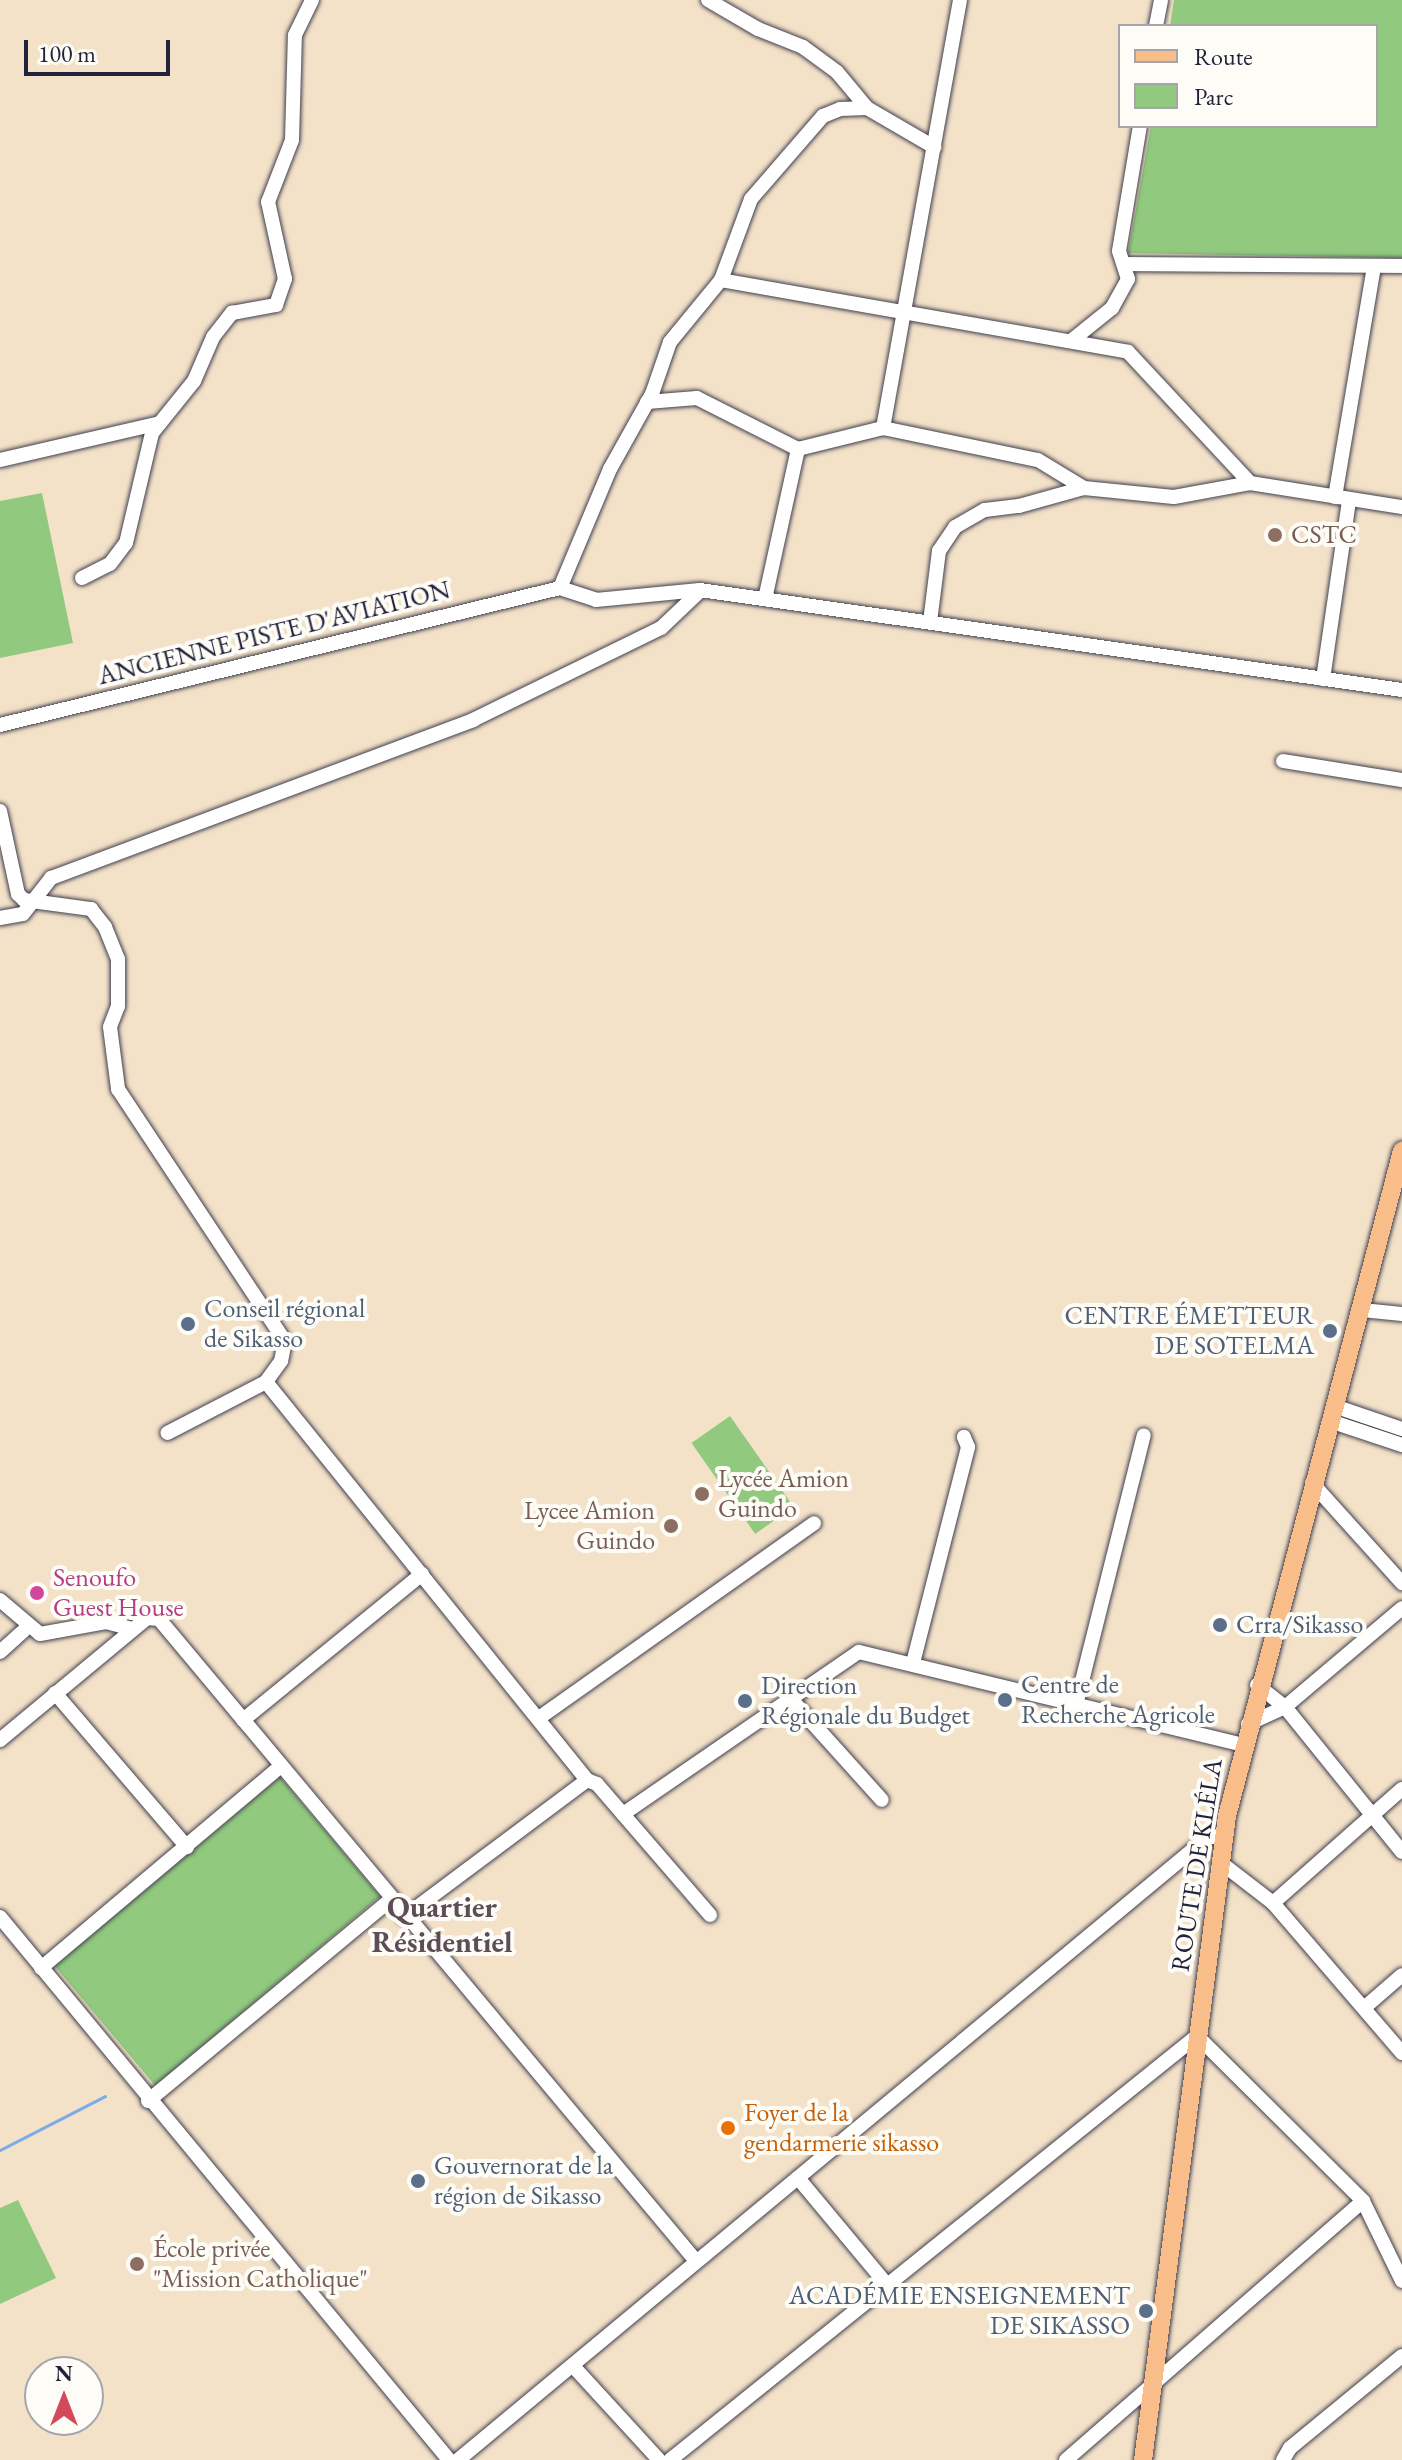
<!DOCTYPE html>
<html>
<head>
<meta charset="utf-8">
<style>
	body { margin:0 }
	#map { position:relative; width:1402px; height:2460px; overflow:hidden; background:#f3e2c8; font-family:"EB Garamond",serif }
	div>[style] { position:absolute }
	.green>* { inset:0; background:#91ca7e; transform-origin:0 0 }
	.stream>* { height:3px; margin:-1.5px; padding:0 1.5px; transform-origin:1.5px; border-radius:1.5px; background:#7bace6 }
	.roads { filter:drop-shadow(0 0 2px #413f50) drop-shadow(0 0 2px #413f50) }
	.minor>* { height:14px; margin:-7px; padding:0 7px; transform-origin:7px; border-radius:7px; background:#fff }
	.major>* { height:18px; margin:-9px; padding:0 9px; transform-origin:9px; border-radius:9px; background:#f8bd89 }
	.dots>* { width:22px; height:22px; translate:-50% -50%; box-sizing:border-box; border:4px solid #fdfcf7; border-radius:50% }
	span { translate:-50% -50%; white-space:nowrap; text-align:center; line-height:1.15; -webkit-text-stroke:8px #fdfcf7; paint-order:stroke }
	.education-label { font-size:26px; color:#785e54 }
	.left { translate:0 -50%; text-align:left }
	.right { translate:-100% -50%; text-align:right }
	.street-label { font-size:26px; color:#22223b }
	.service-label { font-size:26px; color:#4e5e75 }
	.hotel-label { font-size:26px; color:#b23c85 }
	.food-label { font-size:26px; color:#c56008 }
	.quarter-label { font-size:30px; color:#5d4d57; font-weight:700 }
	.legend { position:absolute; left:1118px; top:24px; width:260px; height:104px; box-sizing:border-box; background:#fdfcf7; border:2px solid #a5a5ac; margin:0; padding:10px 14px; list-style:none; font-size:24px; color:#22223b }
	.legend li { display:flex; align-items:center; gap:16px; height:40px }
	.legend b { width:40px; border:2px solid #a5a5ac }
	.north { position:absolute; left:24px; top:2356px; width:80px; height:80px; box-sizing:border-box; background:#fdfcf7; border:2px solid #a5a5ac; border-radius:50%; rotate:0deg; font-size:22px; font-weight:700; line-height:32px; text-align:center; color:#22223b }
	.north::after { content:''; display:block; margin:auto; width:28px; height:36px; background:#d1495b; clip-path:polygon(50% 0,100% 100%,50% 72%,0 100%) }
	.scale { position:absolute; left:24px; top:40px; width:146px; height:36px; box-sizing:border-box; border:4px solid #22223b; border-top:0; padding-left:10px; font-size:24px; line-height:28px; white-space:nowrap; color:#22223b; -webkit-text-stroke:6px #fdfcf7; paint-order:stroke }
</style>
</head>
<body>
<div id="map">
	<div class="green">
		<i style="clip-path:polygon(1174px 0,1402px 0,1402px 258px,1128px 253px,1151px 126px,1376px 126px,1376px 26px,1170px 26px)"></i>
		<i style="clip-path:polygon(42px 493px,73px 643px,0 658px,0 501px)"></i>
		<i style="left:730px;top:1416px;width:111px;height:47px;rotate:55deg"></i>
		<i style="left:280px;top:1777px;width:156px;height:294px;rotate:50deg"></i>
		<i style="clip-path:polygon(18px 2200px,56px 2278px,0 2304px,0 2208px)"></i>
	</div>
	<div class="stream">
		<i style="left:0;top:2150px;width:118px;rotate:-27.2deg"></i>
	</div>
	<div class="roads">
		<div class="minor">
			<i style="left:708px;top:0;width:58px;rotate:30.1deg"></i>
			<i style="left:758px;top:29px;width:48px;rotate:21.8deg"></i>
			<i style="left:803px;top:47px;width:42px;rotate:36.3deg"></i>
			<i style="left:837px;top:72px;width:47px;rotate:50.2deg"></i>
			<i style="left:867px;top:108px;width:78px;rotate:30.2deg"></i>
			<i style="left:1156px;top:26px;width:26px;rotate:-79deg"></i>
			<i style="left:1125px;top:264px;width:277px;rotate:0.4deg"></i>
			<i style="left:721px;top:280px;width:413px;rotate:10deg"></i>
			<i style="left:1128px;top:352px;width:179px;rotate:47deg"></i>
			<i style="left:1071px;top:341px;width:53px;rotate:-38.8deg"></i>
			<i style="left:1112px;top:308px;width:33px;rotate:-61deg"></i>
			<i style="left:1128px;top:279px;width:29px;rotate:-108deg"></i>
			<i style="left:1119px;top:251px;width:127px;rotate:-80.5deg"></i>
			<i style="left:647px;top:402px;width:50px;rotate:-4.6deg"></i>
			<i style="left:697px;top:398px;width:113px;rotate:26.8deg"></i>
			<i style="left:798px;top:449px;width:88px;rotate:-13.9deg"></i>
			<i style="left:883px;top:428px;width:158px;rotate:11.7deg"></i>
			<i style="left:1038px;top:460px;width:54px;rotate:31.3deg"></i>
			<i style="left:883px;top:428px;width:435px;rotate:-79.8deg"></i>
			<i style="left:0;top:460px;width:164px;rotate:-13deg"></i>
			<i style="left:1335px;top:497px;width:234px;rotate:-80.4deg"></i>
			<i style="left:82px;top:578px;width:31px;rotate:-27deg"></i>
			<i style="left:110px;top:564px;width:26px;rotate:-53deg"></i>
			<i style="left:126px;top:543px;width:113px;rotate:-76.7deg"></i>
			<i style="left:152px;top:433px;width:67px;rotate:-51.1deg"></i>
			<i style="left:194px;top:381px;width:48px;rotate:-66.6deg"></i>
			<i style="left:213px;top:337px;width:31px;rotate:-52deg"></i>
			<i style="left:232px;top:313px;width:45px;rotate:-10.3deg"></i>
			<i style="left:276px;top:305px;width:28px;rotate:-71deg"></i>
			<i style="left:285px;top:279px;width:79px;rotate:-102.4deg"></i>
			<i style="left:268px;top:202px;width:66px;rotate:-68.8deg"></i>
			<i style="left:292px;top:140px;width:105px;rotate:-88.4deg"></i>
			<i style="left:295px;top:35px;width:39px;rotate:-64deg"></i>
			<i style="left:560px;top:588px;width:38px;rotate:18deg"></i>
			<i style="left:596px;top:600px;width:104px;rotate:-5.5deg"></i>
			<i style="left:700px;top:590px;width:709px;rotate:8.11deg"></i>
			<i style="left:560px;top:588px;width:129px;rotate:-67.2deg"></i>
			<i style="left:610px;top:469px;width:86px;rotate:-60.8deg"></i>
			<i style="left:652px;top:394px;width:55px;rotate:-70.9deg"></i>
			<i style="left:670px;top:342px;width:80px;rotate:-50.6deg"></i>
			<i style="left:721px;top:280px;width:86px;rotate:-69.7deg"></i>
			<i style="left:751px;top:199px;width:110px;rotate:-49.1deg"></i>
			<i style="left:823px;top:116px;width:18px;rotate:-22deg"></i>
			<i style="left:840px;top:109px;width:27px;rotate:-2deg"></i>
			<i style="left:765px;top:599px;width:154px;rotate:-77.6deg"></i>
			<i style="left:930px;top:622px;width:72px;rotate:-82.8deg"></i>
			<i style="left:939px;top:551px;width:29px;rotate:-56deg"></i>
			<i style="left:955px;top:527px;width:34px;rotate:-30deg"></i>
			<i style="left:985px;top:510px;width:34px;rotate:-7deg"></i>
			<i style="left:1019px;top:506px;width:67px;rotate:-15.5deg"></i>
			<i style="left:1084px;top:488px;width:90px;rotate:5.7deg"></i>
			<i style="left:1174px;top:497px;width:77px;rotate:-10.4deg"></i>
			<i style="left:1250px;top:483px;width:154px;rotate:9deg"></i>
			<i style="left:1323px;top:679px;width:181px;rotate:-81.7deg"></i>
			<i style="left:0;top:725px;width:577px;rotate:-13.75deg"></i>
			<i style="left:1283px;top:761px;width:121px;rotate:9.1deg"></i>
			<i style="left:0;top:811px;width:85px;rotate:77.8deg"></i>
			<i style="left:18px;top:894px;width:8px;rotate:45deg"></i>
			<i style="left:24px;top:900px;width:68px;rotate:7.7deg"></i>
			<i style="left:91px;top:909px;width:23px;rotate:52deg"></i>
			<i style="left:105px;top:927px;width:35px;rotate:68deg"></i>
			<i style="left:118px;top:959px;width:47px;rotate:90deg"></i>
			<i style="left:118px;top:1006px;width:22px;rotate:111deg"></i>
			<i style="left:110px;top:1027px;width:63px;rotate:82.6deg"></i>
			<i style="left:118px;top:1089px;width:302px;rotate:56.5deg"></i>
			<i style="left:285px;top:1341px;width:20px;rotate:101deg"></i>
			<i style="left:281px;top:1361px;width:26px;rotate:126deg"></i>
			<i style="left:266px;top:1382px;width:111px;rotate:152.7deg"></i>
			<i style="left:0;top:918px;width:23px;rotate:-10deg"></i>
			<i style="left:23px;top:914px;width:46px;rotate:-52.1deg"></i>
			<i style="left:51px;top:878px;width:451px;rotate:-20.5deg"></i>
			<i style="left:473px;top:720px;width:209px;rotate:-26.1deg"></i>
			<i style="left:661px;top:628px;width:54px;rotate:-43.5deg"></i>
			<i style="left:1362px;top:1310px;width:40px;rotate:5.7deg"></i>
			<i style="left:266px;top:1382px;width:511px;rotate:51.11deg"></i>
			<i style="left:587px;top:1780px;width:11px;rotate:22deg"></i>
			<i style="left:597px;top:1784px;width:173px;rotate:49.2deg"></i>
			<i style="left:1334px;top:1406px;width:72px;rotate:18.7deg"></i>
			<i style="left:1330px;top:1421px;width:76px;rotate:18.4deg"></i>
			<i style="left:1312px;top:1483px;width:135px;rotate:48deg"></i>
			<i style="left:0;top:1600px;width:52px;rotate:40.4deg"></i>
			<i style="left:40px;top:1634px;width:67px;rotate:-10.3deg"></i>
			<i style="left:106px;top:1622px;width:28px;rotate:15deg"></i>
			<i style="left:0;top:1652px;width:39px;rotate:-42deg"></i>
			<i style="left:913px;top:1663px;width:223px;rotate:-75.7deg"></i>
			<i style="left:968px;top:1447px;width:11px;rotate:-112deg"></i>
			<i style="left:1257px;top:1685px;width:36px;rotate:38deg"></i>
			<i style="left:1285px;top:1707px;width:186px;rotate:51.1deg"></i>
			<i style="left:55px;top:1693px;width:203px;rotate:49.4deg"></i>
			<i style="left:790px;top:1698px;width:137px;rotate:48deg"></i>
			<i style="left:1076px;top:1705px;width:278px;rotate:-75.9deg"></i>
			<i style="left:539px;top:1718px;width:337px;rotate:-35.3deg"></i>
			<i style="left:243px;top:1720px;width:231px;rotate:-39.2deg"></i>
			<i style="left:1248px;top:1724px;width:41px;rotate:-24.7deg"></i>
			<i style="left:1285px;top:1707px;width:153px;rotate:-40.2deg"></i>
			<i style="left:0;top:1740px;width:191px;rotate:-39.7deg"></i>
			<i style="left:147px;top:1618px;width:12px;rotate:5deg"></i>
			<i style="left:159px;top:1619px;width:837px;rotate:50.09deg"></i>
			<i style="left:623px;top:1814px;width:286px;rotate:-34.5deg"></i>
			<i style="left:859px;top:1652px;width:395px;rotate:13.6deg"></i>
			<i style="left:1220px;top:1862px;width:67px;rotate:37.7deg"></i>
			<i style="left:1273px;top:1903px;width:198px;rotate:49.3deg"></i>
			<i style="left:1273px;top:1903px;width:172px;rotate:-41.5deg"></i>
			<i style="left:0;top:1917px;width:705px;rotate:50.41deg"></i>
			<i style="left:404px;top:1917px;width:229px;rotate:-36.8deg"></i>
			<i style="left:41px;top:1968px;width:314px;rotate:-40.1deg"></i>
			<i style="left:1364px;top:2008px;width:50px;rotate:-41deg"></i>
			<i style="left:148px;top:2101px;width:315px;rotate:-39.7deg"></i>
			<i style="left:798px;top:2178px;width:139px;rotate:50.2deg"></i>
			<i style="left:573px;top:2366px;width:127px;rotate:47.5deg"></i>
			<i style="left:458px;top:2460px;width:974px;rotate:-39.71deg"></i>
			<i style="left:1207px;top:1838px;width:17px;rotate:-10deg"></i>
			<i style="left:670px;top:2460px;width:676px;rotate:-38.82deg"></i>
			<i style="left:1197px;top:2036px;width:234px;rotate:44.8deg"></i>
			<i style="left:1363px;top:2201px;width:89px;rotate:64deg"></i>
			<i style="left:1066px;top:2460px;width:394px;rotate:-41.1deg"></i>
			<i style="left:1283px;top:2460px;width:14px;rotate:-60deg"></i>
			<i style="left:1290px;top:2448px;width:145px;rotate:-39.4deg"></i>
		</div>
		<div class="major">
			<i style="left:1143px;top:2460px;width:649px;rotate:-82.57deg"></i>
			<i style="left:1227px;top:1816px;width:688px;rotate:-75.26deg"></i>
		</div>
	</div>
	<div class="dots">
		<i style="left:1275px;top:535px;background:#8d6e63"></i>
		<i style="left:188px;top:1324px;background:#5c6f8a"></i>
		<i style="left:1330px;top:1331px;background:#5c6f8a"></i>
		<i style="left:702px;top:1494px;background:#8d6e63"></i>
		<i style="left:671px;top:1526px;background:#8d6e63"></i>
		<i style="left:37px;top:1593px;background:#d1479c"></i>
		<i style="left:1220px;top:1625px;background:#5c6f8a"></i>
		<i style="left:1005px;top:1700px;background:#5c6f8a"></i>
		<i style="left:745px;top:1701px;background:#5c6f8a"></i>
		<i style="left:728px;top:2128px;background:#e8710a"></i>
		<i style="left:418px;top:2181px;background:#5c6f8a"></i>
		<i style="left:137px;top:2264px;background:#8d6e63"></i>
		<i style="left:1146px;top:2311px;background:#5c6f8a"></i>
	</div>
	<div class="education-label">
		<span class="left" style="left:1291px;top:535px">CSTC</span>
		<span class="left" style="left:718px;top:1494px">Lycée Amion<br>Guindo</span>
		<span class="right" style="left:655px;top:1526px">Lycee Amion<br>Guindo</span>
		<span class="left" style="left:153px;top:2264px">École privée<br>"Mission Catholique"</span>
	</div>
	<div class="street-label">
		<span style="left:274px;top:633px;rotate:-14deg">ANCIENNE PISTE D'AVIATION</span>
		<span style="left:1197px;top:1865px;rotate:-81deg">ROUTE DE KLÉLA</span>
	</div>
	<div class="service-label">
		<span class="left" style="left:204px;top:1324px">Conseil régional<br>de Sikasso</span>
		<span class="right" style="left:1314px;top:1331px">CENTRE ÉMETTEUR<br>DE SOTELMA</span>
		<span class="left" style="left:1236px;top:1625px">Crra/Sikasso</span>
		<span class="left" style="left:1021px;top:1700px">Centre de<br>Recherche Agricole</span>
		<span class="left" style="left:761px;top:1701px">Direction<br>Régionale du Budget</span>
		<span class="left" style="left:434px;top:2181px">Gouvernorat de la<br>région de Sikasso</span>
		<span class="right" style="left:1130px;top:2311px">ACADÉMIE ENSEIGNEMENT<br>DE SIKASSO</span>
	</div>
	<div class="hotel-label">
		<span class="left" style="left:53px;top:1593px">Senoufo<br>Guest House</span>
	</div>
	<div class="food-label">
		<span class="left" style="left:744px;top:2128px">Foyer de la<br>gendarmerie sikasso</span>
	</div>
	<div class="quarter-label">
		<span style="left:442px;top:1924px">Quartier<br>Résidentiel</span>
	</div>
	<ul class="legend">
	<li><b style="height:10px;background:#f8bd89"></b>Route</li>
	<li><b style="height:22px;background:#91ca7e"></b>Parc</li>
	</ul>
	<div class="north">N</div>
	<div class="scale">100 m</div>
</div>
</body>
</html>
